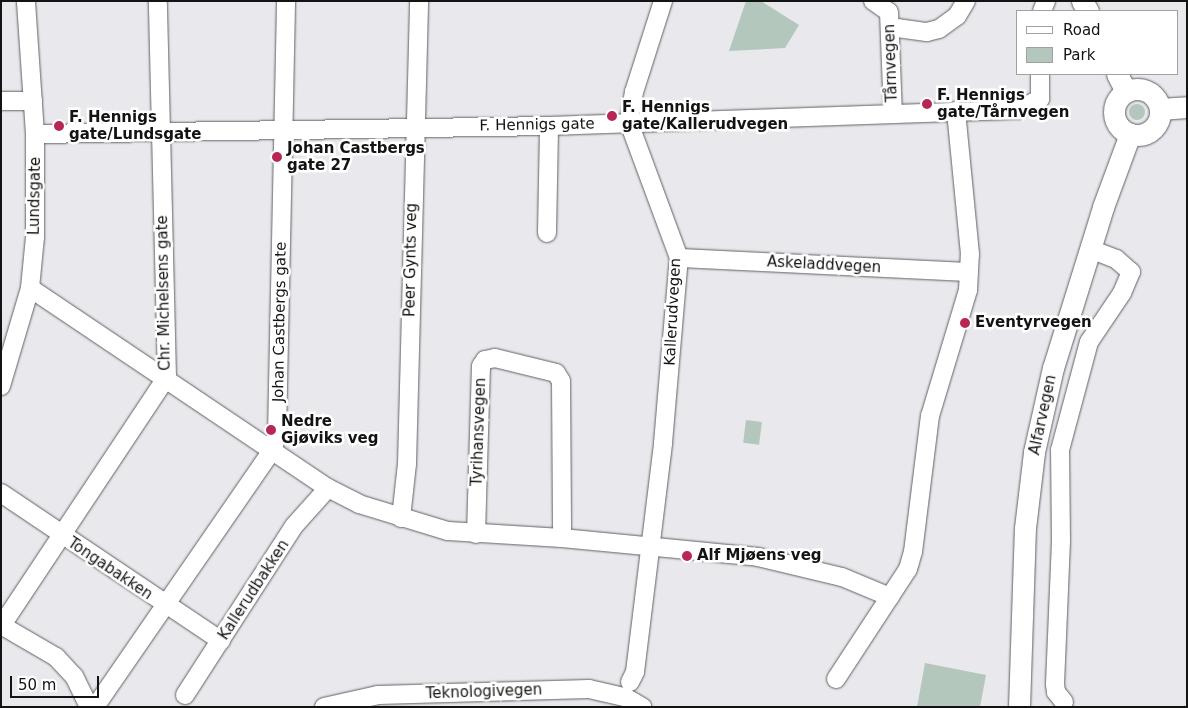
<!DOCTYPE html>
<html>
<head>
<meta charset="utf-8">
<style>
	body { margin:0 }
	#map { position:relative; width:1188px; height:708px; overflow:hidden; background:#e8e8ed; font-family:"DejaVu Sans",sans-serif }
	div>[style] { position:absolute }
	.green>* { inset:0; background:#b3c7bd; transform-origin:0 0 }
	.round { border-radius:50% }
	.roads { filter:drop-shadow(0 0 1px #616064) drop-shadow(0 0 1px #616064) }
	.minor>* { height:18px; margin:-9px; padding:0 9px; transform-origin:9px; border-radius:9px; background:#fff }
	.major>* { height:21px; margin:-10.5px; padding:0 10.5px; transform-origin:10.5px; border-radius:10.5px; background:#fff }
	.major>.ring { margin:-10.5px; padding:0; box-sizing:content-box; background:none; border:21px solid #fff; border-radius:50% }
	.rail>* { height:5.5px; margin-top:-2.75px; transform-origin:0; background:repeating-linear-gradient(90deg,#fff 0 11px,#363637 0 22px); box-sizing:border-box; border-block:1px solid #363637 }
	.dots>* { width:14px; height:14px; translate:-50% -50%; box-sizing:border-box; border:2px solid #fff; border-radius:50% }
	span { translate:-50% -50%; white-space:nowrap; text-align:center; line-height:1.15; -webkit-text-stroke:5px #fff; paint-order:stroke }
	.street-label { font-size:15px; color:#131314 }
	.poi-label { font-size:15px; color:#131314; font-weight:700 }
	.left { translate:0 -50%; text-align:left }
	.frame { position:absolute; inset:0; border:2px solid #131314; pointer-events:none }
	.legend { position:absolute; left:1016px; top:10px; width:162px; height:65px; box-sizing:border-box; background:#fff; border:1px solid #a1a1a1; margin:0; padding:6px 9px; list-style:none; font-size:15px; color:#131314 }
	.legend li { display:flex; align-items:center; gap:10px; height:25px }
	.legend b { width:25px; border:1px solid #a1a1a1 }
	.scale { position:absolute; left:10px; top:676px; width:89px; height:22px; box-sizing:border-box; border:2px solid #131314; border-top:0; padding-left:6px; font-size:15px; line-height:18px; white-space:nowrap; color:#131314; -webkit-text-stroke:4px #fff; paint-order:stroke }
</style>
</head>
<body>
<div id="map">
	<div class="green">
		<i style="clip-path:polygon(746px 1px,761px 1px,799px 25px,785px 48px,729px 51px)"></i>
		<i class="round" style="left:1129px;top:104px;width:16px;height:16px"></i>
		<i style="left:746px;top:420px;width:16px;height:23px;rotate:7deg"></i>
		<i style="clip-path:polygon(925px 663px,986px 675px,980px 707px,917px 707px)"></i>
	</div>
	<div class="roads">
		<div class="minor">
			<i style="left:873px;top:1px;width:19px;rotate:35deg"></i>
			<i style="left:889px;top:12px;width:102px;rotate:87.8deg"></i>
			<i style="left:1042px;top:11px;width:11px;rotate:-68deg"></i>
			<i style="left:890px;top:27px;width:37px;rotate:8deg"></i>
			<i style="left:927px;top:32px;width:12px;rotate:-14deg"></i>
			<i style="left:939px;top:29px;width:22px;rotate:-36deg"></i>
			<i style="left:957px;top:16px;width:17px;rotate:-59deg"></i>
			<i style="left:1px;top:101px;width:32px"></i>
			<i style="left:35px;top:134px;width:514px;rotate:-0.89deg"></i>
			<i style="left:549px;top:126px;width:469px;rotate:-2deg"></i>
			<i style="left:1018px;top:110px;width:25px;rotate:-27deg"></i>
			<i style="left:1040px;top:99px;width:25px;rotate:-90deg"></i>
			<i style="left:547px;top:233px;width:107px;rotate:-88.9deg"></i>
			<i style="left:679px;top:258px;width:290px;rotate:2.8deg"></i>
			<i style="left:30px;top:288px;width:359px;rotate:33.9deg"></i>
			<i style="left:328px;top:488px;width:35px;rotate:27deg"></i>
			<i style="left:359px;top:504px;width:93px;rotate:16.9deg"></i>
			<i style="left:448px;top:531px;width:114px;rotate:3.5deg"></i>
			<i style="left:562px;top:538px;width:197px;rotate:5.5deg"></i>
			<i style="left:758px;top:557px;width:86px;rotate:13.4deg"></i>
			<i style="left:842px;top:577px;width:52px;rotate:22.6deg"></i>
			<i style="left:1px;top:386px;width:102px;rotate:-73.5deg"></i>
			<i style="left:30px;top:288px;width:51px;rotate:-84.4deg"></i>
			<i style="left:35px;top:237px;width:103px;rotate:-90deg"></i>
			<i style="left:35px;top:134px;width:133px;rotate:-93.9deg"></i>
			<i style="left:1px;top:493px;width:265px;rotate:33.9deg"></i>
			<i style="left:401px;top:518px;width:54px;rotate:-83.7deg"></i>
			<i style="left:407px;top:464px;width:463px;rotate:-88.5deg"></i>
			<i style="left:476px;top:534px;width:168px;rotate:-88.3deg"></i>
			<i style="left:481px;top:366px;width:7px;rotate:-56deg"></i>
			<i style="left:485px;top:360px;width:10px;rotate:-11deg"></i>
			<i style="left:495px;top:358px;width:63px;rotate:13.8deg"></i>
			<i style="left:556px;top:373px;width:9px;rotate:58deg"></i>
			<i style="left:561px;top:381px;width:157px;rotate:89.6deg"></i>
			<i style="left:1px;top:625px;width:64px;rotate:30.2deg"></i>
			<i style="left:56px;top:657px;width:26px;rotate:47deg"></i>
			<i style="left:74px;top:676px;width:34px;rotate:64deg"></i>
			<i style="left:2px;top:625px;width:298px;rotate:-56.4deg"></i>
			<i style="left:167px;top:377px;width:376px;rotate:-91.4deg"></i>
			<i style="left:836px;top:679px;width:131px;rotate:-56.8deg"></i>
			<i style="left:908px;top:569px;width:18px;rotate:-74deg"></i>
			<i style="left:913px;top:552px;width:137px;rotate:-82.9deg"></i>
			<i style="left:930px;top:416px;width:132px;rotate:-73.2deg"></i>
			<i style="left:968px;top:290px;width:36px;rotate:-87deg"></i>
			<i style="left:970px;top:254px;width:144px;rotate:-95.6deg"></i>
			<i style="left:630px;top:682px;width:11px;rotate:-63deg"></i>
			<i style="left:635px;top:672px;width:231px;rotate:-83deg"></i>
			<i style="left:663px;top:443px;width:186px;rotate:-85.1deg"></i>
			<i style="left:679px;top:258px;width:144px;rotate:-110.3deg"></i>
			<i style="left:629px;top:123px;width:31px;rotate:-81deg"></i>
			<i style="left:634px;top:92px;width:96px;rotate:-72.3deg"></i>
			<i style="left:185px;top:695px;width:201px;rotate:-57.2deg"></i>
			<i style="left:294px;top:526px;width:51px;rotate:-48.2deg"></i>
			<i style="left:1064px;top:702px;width:13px;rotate:-129deg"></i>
			<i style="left:1056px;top:692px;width:8px;rotate:-97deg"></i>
			<i style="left:1055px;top:684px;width:142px;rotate:-87.6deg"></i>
			<i style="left:1061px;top:542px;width:92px;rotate:-90.6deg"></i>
			<i style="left:1060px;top:450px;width:112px;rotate:-75deg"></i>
			<i style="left:1089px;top:342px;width:59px;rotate:-56deg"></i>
			<i style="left:1122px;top:293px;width:23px;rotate:-67deg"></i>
			<i style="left:1131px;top:272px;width:20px;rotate:-139deg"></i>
			<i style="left:1116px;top:259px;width:28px;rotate:-159deg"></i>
			<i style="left:95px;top:707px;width:313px;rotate:-55.4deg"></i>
			<i style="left:273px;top:449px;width:16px;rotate:-75deg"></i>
			<i style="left:277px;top:434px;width:433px;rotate:-88.8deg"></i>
			<i style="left:324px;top:707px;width:55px;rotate:-12.5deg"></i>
			<i style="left:378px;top:695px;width:211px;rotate:-1.6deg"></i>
			<i style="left:589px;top:689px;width:37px;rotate:13deg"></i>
			<i style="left:625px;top:697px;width:20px;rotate:30deg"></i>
		</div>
		<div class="major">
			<i style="left:1082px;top:1px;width:12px;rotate:59deg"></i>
			<i style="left:1117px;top:74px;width:20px;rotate:63deg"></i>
			<i class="ring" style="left:1114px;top:89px;width:25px;height:25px"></i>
			<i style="left:1160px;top:109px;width:27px;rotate:-4deg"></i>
			<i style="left:1019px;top:707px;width:179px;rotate:-88.1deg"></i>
			<i style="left:1025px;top:528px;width:77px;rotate:-83.2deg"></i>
			<i style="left:1034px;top:452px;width:86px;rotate:-77.3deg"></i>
			<i style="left:1053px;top:368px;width:169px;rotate:-72.7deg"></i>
			<i style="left:1103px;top:207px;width:78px;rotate:-69.7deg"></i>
		</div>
	</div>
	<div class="rail">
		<i style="left:1187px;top:707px;width:1px;rotate:-90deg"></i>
	</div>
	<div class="dots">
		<i style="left:927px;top:104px;background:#b62754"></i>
		<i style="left:612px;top:116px;background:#b62754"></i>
		<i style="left:59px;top:126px;background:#b62754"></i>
		<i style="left:277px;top:157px;background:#b62754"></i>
		<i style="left:965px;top:323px;background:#b62754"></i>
		<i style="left:271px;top:430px;background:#b62754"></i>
		<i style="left:687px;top:556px;background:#b62754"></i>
	</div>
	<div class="street-label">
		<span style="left:891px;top:63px;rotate:-92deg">Tårnvegen</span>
		<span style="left:537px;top:125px;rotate:-1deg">F. Hennigs gate</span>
		<span style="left:35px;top:196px;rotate:-89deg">Lundsgate</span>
		<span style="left:411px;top:260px;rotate:-89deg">Peer Gynts veg</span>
		<span style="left:824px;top:265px;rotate:3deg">Askeladdvegen</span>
		<span style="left:164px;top:293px;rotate:-91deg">Chr. Michelsens gate</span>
		<span style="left:673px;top:312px;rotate:-87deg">Kallerudvegen</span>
		<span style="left:280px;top:322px;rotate:-89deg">Johan Castbergs gate</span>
		<span style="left:1043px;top:415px;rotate:-78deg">Alfarvegen</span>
		<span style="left:479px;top:432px;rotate:-88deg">Tyrihansvegen</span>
		<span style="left:110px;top:569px;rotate:34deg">Tongabakken</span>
		<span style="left:254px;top:590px;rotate:-57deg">Kallerudbakken</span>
		<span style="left:484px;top:692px;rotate:-2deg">Teknologivegen</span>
	</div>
	<div class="poi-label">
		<span class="left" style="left:937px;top:104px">F. Hennigs<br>gate/Tårnvegen</span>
		<span class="left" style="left:622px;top:116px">F. Hennigs<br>gate/Kallerudvegen</span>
		<span class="left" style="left:69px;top:126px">F. Hennigs<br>gate/Lundsgate</span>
		<span class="left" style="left:287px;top:157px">Johan Castbergs<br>gate 27</span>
		<span class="left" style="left:975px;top:323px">Eventyrvegen</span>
		<span class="left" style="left:281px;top:430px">Nedre<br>Gjøviks veg</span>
		<span class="left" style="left:697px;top:556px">Alf Mjøens veg</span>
	</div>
	<div class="frame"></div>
	<ul class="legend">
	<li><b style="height:6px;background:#fff"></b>Road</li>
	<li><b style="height:14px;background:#b3c7bd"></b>Park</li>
	</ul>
	<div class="scale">50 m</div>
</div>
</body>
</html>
